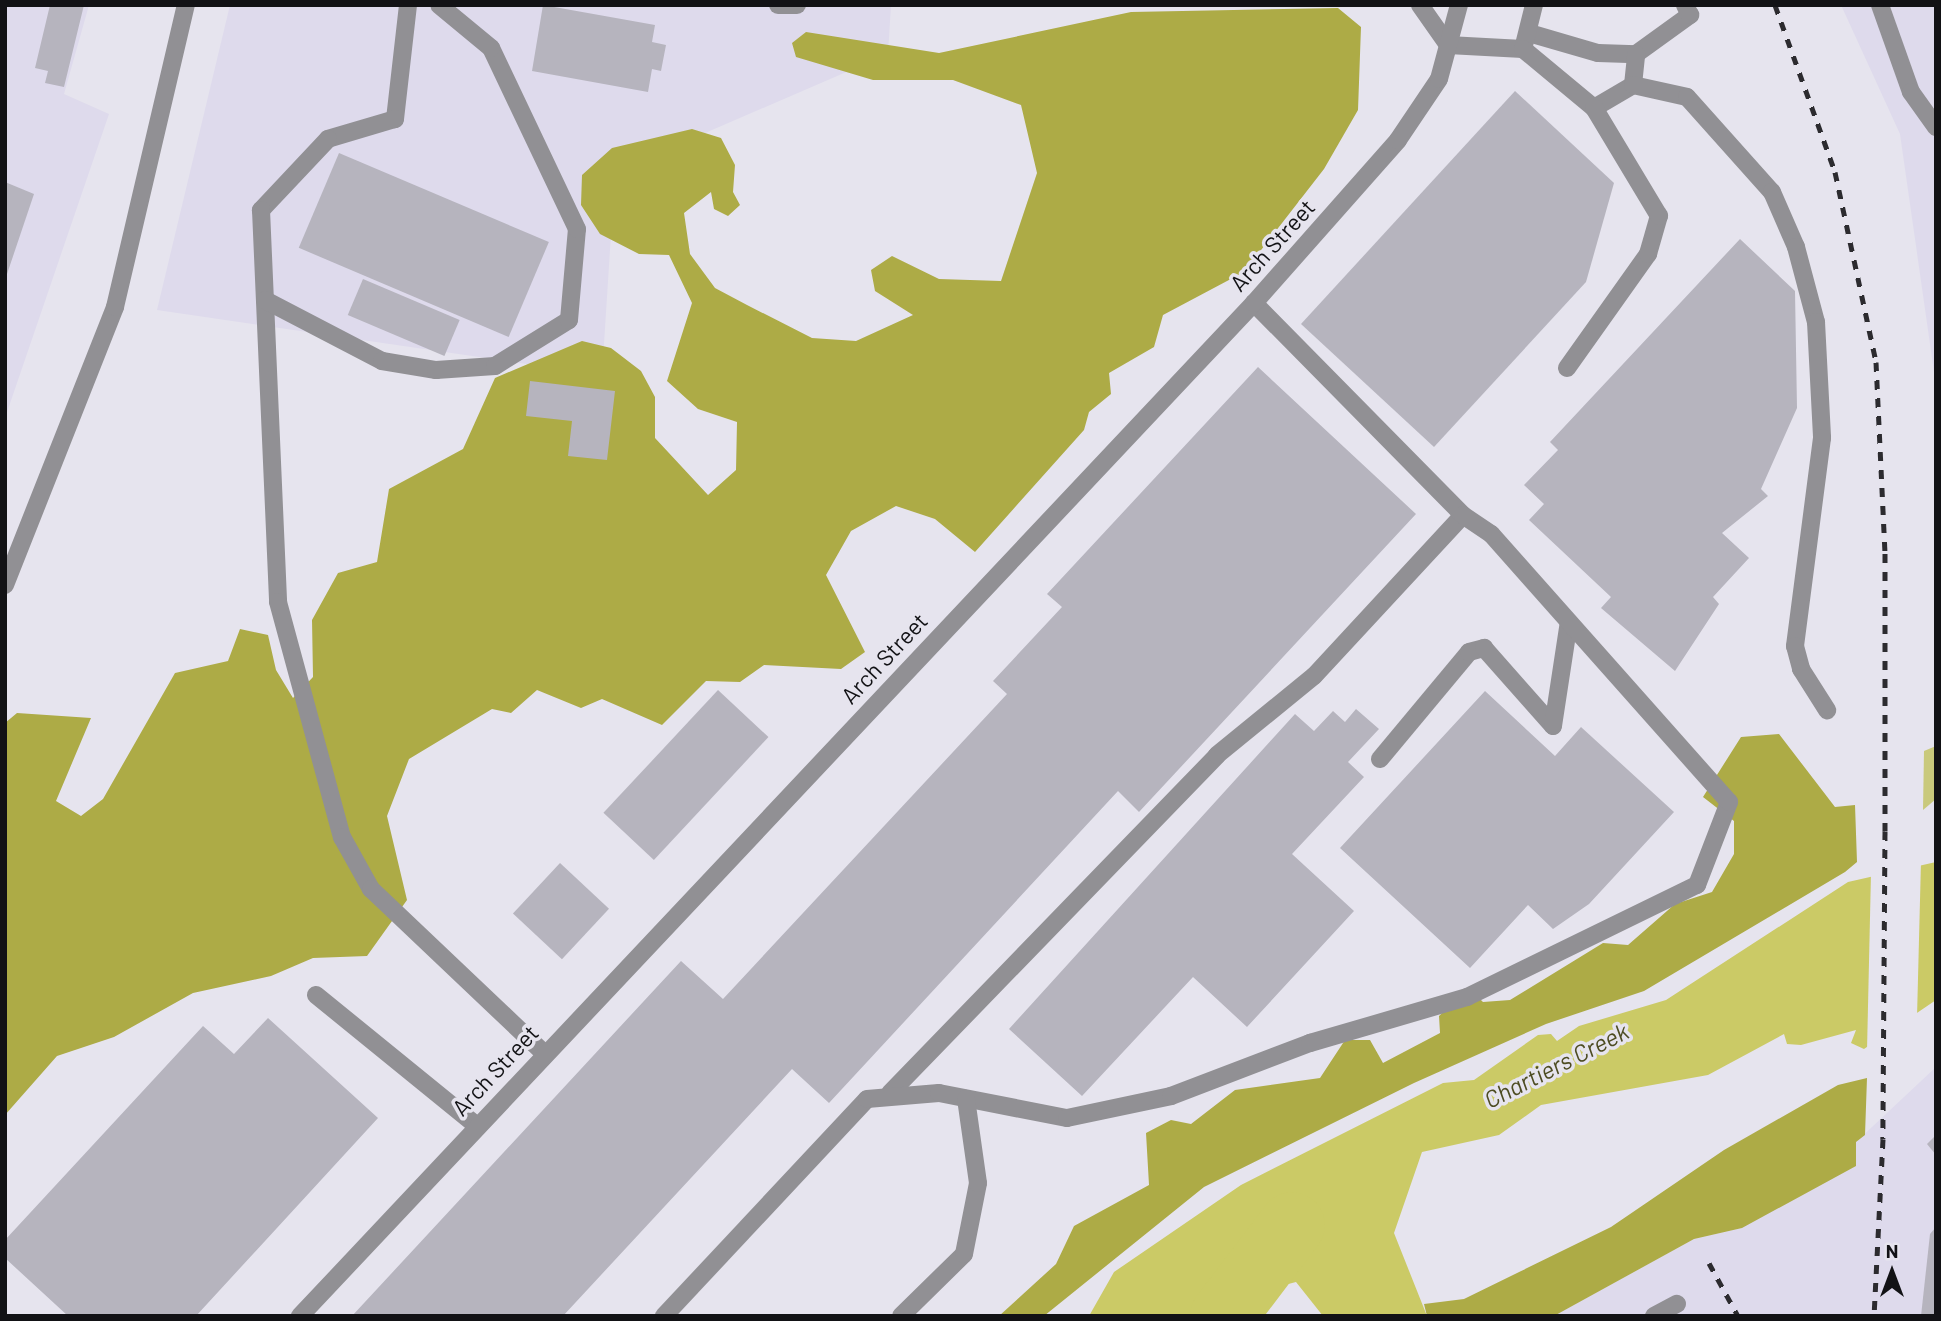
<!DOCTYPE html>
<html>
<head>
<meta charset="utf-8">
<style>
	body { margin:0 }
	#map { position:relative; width:1941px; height:1321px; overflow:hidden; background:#e6e4ee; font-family:Barlow,sans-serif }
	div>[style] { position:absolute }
	.built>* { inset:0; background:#dedaec }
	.green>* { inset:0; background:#c9c97c }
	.forest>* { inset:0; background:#adab46 }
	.water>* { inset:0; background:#cbca66 }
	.pier>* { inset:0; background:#e6e4ee }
	.river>* { height:66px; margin:-33px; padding:0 33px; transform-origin:33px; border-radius:33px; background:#cbca66 }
	.building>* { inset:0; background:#b6b4be; transform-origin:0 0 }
	.lane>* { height:18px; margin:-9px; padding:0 9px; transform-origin:9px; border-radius:9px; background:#919094 }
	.street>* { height:18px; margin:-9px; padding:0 9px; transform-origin:9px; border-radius:9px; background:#919094 }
	.rail>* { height:5px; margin-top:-2.5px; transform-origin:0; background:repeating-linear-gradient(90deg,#2c2b2f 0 9px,transparent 0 18px) }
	span { translate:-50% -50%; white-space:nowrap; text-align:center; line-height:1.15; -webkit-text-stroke:7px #e6e4ee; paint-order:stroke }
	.street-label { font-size:23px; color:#121215 }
	.water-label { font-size:24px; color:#4d4c22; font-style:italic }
	.frame { position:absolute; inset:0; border:7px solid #121215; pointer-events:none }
	.north { position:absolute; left:1857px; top:1237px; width:70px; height:70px; -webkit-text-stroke:5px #e6e4ee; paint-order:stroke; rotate:0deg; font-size:19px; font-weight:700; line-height:28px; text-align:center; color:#121215 }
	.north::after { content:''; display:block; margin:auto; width:24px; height:32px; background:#121215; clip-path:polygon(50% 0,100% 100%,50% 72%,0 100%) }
</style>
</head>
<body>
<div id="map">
	<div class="built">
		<i style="clip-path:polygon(5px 5px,89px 5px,64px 94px,109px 114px,5px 418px)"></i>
		<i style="clip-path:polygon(230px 5px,891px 5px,888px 54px,615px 172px,602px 375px,157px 310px)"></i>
		<i style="clip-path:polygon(1841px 5px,1936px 5px,1936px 386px,1900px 134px)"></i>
		<i style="clip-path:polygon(1936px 1067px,1936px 1316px,1553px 1316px,1694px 1239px,1742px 1228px,1856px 1142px)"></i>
	</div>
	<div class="green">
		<i style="clip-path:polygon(1936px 746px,1936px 799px,1923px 810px,1924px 751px)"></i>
	</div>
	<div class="forest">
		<i style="clip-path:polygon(1338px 8px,1361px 27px,1358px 110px,1324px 169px,1244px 272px,1163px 315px,1154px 347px,1109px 373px,1111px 394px,1089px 412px,1084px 430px,975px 552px,935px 519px,896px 506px,851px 531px,826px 575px,865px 652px,841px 669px,764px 665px,740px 682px,706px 681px,662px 725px,602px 699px,581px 708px,537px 690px,511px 713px,492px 709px,409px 759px,387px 816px,407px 900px,367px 956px,313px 958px,271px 976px,193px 993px,114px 1037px,57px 1056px,5px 1115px,5px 723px,17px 713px,91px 718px,56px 801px,81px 816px,103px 799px,175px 673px,228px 661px,240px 629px,268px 635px,276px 670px,293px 698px,313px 677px,312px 620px,338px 573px,377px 562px,389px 489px,463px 449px,495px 378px,582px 341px,611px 348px,641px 371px,655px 397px,655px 438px,708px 495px,736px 470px,737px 422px,698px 409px,667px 381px,692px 303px,669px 255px,639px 254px,600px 234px,581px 205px,582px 175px,612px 148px,692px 129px,721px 138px,735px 165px,733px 192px,740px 205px,728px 216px,714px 209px,711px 192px,684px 213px,690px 254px,715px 288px,747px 305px,812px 338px,856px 341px,913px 315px,875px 291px,871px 270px,892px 256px,939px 279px,1001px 281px,1037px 173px,1021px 105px,953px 80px,873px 80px,796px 57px,792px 43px,806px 32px,939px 53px,1131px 12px)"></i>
		<i style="clip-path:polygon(1779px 734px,1835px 807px,1855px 805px,1857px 862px,1845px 872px,1644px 991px,1546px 1024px,1414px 1083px,1204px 1187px,1044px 1316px,999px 1316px,1056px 1264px,1074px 1226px,1149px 1185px,1146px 1133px,1171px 1120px,1191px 1124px,1235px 1090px,1320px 1078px,1345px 1040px,1370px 1040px,1383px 1063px,1440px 1033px,1439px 1016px,1469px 988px,1483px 1002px,1510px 1000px,1603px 943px,1628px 945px,1675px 904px,1712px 892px,1734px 854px,1734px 821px,1703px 797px,1741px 737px)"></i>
		<i style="clip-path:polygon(1867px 1078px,1865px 1135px,1856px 1142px,1856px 1166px,1742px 1228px,1694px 1239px,1554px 1316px,1427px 1316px,1424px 1304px,1464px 1299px,1611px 1227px,1724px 1150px,1838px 1085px)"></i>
	</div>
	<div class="water">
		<i style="clip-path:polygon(1936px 862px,1936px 1000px,1864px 1049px,1851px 1043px,1856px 1030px,1801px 1045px,1787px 1044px,1784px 1034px,1708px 1075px,1541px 1105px,1499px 1135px,1422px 1152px,1394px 1233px,1427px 1316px,1323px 1316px,1296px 1282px,1219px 1302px,1207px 1316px,1089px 1316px,1114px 1272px,1241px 1185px,1443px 1083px,1474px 1080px,1538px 1035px,1551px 1034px,1557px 1041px,1579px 1026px,1666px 1000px,1848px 882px)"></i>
	</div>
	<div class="pier">
		<i style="clip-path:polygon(1921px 861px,1917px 1017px,1867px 1051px,1871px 873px)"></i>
	</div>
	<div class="river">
		<i style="left:1223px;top:1316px;width:114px;rotate:-52.8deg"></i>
	</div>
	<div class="building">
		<i style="clip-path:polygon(50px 5px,84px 5px,64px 87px,45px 83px,48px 71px,35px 68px)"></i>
		<i style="clip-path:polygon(543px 5px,655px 25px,652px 42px,666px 45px,661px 71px,652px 69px,648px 92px,532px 71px)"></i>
		<i style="clip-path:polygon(1515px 91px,1614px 183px,1586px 282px,1434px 447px,1301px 324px)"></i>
		<i style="left:339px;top:153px;width:228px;height:103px;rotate:23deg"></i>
		<i style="clip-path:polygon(5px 182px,34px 194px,5px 280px)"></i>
		<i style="clip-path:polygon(1740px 239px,1795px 291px,1797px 408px,1761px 489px,1768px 496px,1722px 533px,1749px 558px,1713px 597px,1719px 604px,1675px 671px,1601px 608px,1611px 597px,1529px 520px,1544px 504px,1524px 485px,1558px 450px,1550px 442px)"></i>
		<i style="left:363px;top:279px;width:105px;height:39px;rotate:23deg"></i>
		<i style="clip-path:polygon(1258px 367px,1416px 514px,1139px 812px,1118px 791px,829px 1103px,792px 1069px,563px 1316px,352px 1316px,681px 961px,723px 999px,1007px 694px,993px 681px,1062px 607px,1047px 594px)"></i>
		<i style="clip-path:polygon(530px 381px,615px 391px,607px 460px,568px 456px,572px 421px,526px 416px)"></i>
		<i style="left:718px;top:690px;width:69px;height:168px;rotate:43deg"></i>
		<i style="clip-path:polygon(1485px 691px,1555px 756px,1581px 727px,1674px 812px,1589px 904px,1553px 929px,1528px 905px,1470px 968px,1340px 848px)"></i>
		<i style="clip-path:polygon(1356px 709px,1379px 729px,1348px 762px,1364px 777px,1292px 854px,1354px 911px,1247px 1027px,1193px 977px,1082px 1096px,1009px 1029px,1295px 714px,1314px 731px,1333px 711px,1345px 722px)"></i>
		<i style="left:560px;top:863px;width:67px;height:69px;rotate:43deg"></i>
		<i style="clip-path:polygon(268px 1018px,378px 1118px,196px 1316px,68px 1316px,5px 1258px,5px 1240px,203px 1026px,234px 1054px)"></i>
		<i style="clip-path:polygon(1936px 1135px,1936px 1155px,1927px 1144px)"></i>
		<i style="clip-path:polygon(1936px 1227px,1936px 1316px,1921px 1316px,1930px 1234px)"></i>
	</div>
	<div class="lane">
		<i style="left:408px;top:5px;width:115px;rotate:96.5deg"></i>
		<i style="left:395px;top:119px;width:70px;rotate:163.4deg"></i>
		<i style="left:328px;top:139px;width:98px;rotate:133.3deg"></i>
		<i style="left:261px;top:210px;width:392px;rotate:87.5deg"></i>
		<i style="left:278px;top:602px;width:244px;rotate:74.8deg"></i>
		<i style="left:342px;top:837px;width:60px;rotate:60.9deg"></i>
		<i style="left:371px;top:889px;width:238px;rotate:43.5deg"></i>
		<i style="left:1880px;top:5px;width:92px;rotate:70.4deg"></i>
		<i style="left:1911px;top:92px;width:43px;rotate:54.5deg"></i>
		<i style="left:1529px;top:33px;width:72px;rotate:16.2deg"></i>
		<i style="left:1598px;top:53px;width:38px;rotate:2deg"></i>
		<i style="left:1636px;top:54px;width:67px;rotate:-35.8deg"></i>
		<i style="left:1690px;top:15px;width:11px;rotate:-117deg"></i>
		<i style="left:1448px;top:45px;width:75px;rotate:3.1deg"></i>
		<i style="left:1523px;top:49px;width:45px;rotate:-76deg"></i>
		<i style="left:1523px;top:49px;width:92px;rotate:39.7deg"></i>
		<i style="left:1594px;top:108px;width:45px;rotate:-30.5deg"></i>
		<i style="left:1633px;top:85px;width:31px;rotate:-84deg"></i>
		<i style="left:1633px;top:85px;width:55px;rotate:12.5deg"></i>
		<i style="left:1687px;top:97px;width:127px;rotate:48.2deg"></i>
		<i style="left:1772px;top:192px;width:60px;rotate:66.4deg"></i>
		<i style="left:1796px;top:247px;width:78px;rotate:75.1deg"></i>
		<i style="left:1816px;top:322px;width:116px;rotate:87deg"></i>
		<i style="left:1822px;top:438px;width:210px;rotate:97.4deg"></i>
		<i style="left:1795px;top:646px;width:24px;rotate:75deg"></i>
		<i style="left:1801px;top:669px;width:49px;rotate:57.6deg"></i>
		<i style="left:265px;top:300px;width:132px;rotate:27.5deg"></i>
		<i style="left:382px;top:361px;width:55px;rotate:9.5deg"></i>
		<i style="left:436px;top:370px;width:59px;rotate:-3.9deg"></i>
		<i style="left:495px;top:366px;width:87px;rotate:-31.9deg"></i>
		<i style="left:569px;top:320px;width:91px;rotate:-85deg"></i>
		<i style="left:577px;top:229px;width:200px;rotate:-115.4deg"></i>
		<i style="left:491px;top:48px;width:67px;rotate:-140.4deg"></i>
		<i style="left:1567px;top:368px;width:140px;rotate:-54.6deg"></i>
		<i style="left:1648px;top:254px;width:40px;rotate:-74deg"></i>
		<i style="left:1659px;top:216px;width:126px;rotate:-121deg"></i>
		<i style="left:5px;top:585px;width:299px;rotate:-68.4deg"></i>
		<i style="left:115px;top:307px;width:310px;rotate:-76.8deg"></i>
		<i style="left:1380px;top:759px;width:139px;rotate:-50.2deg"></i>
		<i style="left:1469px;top:652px;width:16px;rotate:-15deg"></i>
		<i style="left:1484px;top:648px;width:104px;rotate:48.5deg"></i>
		<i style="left:1553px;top:726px;width:105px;rotate:-81.3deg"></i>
		<i style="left:316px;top:995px;width:206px;rotate:39.1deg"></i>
		<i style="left:890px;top:1093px;width:470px;rotate:-45.9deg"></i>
		<i style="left:1217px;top:755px;width:125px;rotate:-39.2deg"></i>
		<i style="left:1314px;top:676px;width:219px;rotate:-47.2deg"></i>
		<i style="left:1463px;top:515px;width:298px;rotate:-134.6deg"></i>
		<i style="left:664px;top:1316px;width:297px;rotate:-46.9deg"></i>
		<i style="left:867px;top:1099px;width:72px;rotate:-4.8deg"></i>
		<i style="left:939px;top:1093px;width:130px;rotate:11.1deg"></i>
		<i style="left:1067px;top:1118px;width:106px;rotate:-11.9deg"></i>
		<i style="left:1171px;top:1096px;width:149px;rotate:-20.9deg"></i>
		<i style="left:1310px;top:1043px;width:164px;rotate:-16.3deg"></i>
		<i style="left:1467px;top:997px;width:256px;rotate:-26deg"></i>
		<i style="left:1697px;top:885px;width:89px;rotate:-68.9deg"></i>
		<i style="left:1729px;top:802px;width:358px;rotate:-131.6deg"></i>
		<i style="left:1491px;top:534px;width:34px;rotate:-146deg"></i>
		<i style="left:901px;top:1316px;width:88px;rotate:-44.5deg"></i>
		<i style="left:964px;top:1254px;width:72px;rotate:-78.8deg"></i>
		<i style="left:978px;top:1183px;width:85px;rotate:-98.1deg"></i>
		<i style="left:1654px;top:1316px;width:26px;rotate:-28deg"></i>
	</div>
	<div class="street">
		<i style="left:778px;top:5px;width:19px"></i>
		<i style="left:1420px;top:5px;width:49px;rotate:55deg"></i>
		<i style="left:300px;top:1316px;width:1392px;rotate:-46.72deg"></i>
		<i style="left:1254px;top:303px;width:217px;rotate:-48.5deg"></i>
		<i style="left:1398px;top:140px;width:73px;rotate:-56.1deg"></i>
		<i style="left:1439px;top:79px;width:77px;rotate:-74.9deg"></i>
	</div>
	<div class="rail">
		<i style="left:1775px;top:5px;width:177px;rotate:70.2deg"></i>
		<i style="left:1835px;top:172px;width:194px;rotate:77.8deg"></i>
		<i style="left:1876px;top:362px;width:191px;rotate:87.3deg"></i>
		<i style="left:1885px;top:553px;width:278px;rotate:90deg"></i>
		<i style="left:1885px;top:831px;width:308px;rotate:90.4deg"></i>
		<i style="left:1883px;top:1139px;width:177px;rotate:92.9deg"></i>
		<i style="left:1709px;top:1263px;width:60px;rotate:61.3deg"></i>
	</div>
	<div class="street-label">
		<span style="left:1272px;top:245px;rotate:-48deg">Arch Street</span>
		<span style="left:884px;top:658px;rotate:-47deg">Arch Street</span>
		<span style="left:495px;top:1070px;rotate:-47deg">Arch Street</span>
	</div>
	<div class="water-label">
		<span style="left:1556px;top:1065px;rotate:-27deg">Chartiers Creek</span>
	</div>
	<div class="frame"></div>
	<div class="north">N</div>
</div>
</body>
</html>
